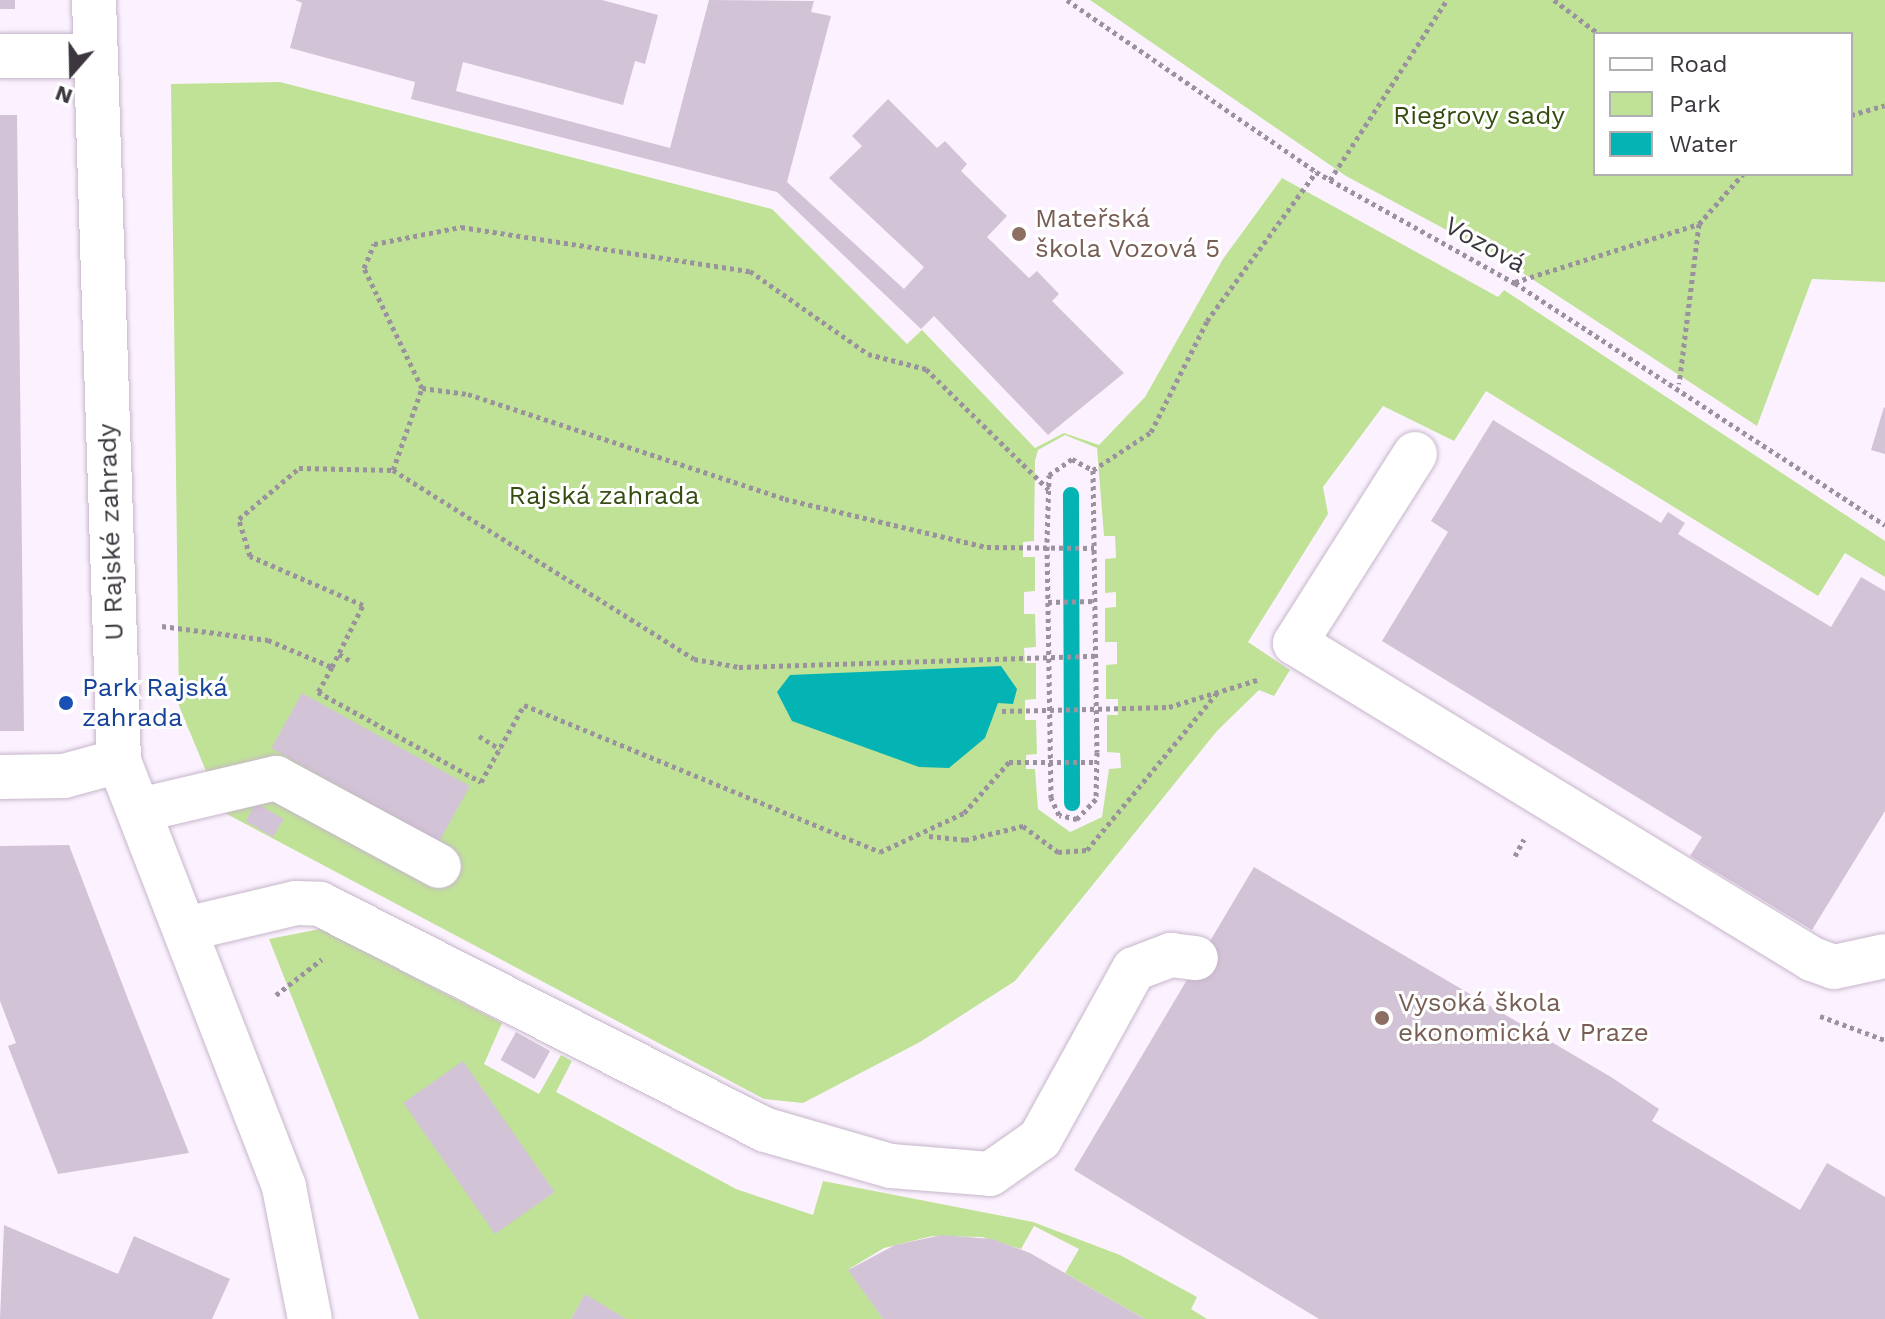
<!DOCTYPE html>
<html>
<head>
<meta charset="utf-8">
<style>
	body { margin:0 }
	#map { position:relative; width:1885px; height:1319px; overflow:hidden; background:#fcf2ff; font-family:"Work Sans",sans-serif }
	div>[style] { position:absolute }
	.green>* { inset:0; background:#c0e297 }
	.water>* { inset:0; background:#04b4b5 }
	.stream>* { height:16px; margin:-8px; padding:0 8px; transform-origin:8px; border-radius:8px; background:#04b4b5 }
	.building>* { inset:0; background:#d3c3d7; transform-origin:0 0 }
	.path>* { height:5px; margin-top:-2.5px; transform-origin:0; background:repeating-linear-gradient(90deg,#9a929d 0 4px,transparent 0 8px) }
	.roads { filter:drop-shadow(0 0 2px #c6b6ca) drop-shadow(0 0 2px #c6b6ca) }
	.minor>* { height:44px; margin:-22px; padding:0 22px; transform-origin:22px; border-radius:22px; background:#fff }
	.dots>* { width:22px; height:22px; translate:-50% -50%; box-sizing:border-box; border:4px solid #fff; border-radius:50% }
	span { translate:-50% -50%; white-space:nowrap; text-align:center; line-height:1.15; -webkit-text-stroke:6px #fff; paint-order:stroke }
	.park-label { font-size:26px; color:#364d11 }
	.education-label { font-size:26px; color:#785e54 }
	.left { translate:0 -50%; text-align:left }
	.street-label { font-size:26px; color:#3c363e }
	.transit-label { font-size:26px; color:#164399 }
	.legend { position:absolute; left:1593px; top:32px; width:260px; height:144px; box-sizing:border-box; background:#fff; border:2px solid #b1afb2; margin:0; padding:10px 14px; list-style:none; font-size:24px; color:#3c363e }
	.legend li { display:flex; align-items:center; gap:16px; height:40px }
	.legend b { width:40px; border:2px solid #b1afb2 }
	.north { position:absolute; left:32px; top:32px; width:80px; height:80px; -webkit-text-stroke:6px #fff; paint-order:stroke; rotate:200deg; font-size:22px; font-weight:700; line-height:32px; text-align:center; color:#3c363e }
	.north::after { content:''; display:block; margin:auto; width:28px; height:36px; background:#3c363e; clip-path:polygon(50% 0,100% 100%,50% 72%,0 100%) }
</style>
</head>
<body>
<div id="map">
	<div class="green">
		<i style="clip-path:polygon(evenodd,1090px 0,1885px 0,1885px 282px,1812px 279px,1757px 426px,1506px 262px,1346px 176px,1090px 0,1595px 34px,1851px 34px,1851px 174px,1595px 174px,1595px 34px)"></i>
		<i style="clip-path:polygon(evenodd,280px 82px,772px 209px,907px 344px,922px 330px,1035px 448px,1064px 433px,1099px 445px,1145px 397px,1223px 259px,1282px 178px,1498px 297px,1504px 290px,1885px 541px,1885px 577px,1845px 553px,1818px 596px,1486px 391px,1454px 441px,1383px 406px,1323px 487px,1328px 514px,1248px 642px,1290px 670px,1274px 696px,1259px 690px,1217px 731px,1015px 981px,920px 1042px,803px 1103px,764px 1099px,223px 812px,179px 706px,171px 84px,280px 82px,1065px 435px,1097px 448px,1104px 536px,1115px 536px,1116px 558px,1105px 559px,1105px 593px,1116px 592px,1116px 607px,1105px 608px,1105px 642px,1117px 642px,1117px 664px,1106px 665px,1106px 699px,1118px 699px,1118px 715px,1107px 715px,1107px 752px,1120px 753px,1121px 768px,1109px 769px,1102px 817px,1070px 832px,1038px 809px,1035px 769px,1026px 769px,1026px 755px,1037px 754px,1036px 720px,1025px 720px,1025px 700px,1036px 699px,1036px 663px,1025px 663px,1024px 648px,1036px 647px,1035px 614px,1024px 614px,1024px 592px,1035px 591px,1035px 557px,1023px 557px,1023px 542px,1034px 541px,1035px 461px,1038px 450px,1065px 435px)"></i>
		<i style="clip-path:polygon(320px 929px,502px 1023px,484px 1064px,539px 1094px,561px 1055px,572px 1061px,556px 1092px,736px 1189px,813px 1215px,823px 1181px,1033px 1222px,1120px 1255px,1197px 1297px,1191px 1309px,1207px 1319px,1145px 1319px,1065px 1273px,1079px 1249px,1034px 1226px,1021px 1249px,982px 1237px,932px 1236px,884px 1248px,849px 1269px,883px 1319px,626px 1319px,585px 1295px,571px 1319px,419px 1319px,269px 939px)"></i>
	</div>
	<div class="water">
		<i style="clip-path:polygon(1001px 666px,1017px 689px,1013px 704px,998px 703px,985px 738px,949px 768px,919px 767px,792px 721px,777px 692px,790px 675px)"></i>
	</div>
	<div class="stream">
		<i style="left:1071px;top:495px;width:308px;rotate:89.8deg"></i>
	</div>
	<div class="building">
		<i style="left:0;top:0;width:15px;height:9px"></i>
		<i style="clip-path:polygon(295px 0,602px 0,658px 15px,645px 64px,635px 61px,623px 105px,463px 62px,456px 91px,670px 148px,709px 0,814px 1px,811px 12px,831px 16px,787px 182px,904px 289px,924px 267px,829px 178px,862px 146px,852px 136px,888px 99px,937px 148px,945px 141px,967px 164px,961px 171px,1007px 216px,987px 237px,1029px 278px,1037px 271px,1059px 294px,1052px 301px,1124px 373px,1048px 435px,934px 316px,921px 329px,777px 192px,411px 99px,415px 82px,290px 48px,302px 3px)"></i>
		<i style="clip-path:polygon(0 115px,17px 115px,24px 731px,0 731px)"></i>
		<i style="clip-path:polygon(1884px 407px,1885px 408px,1885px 454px,1871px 450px)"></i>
		<i style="clip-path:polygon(1493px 420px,1661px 523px,1668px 512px,1685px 523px,1678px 534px,1831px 627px,1861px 577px,1885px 591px,1885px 811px,1812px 930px,1690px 856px,1702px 837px,1382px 641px,1448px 532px,1431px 521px)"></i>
		<i style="left:302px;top:693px;width:192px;height:63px;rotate:29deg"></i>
		<i style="left:256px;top:803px;width:32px;height:21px;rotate:30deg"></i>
		<i style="clip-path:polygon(69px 845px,128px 999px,189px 1153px,58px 1174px,8px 1046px,16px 1043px,0 1001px,0 846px)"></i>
		<i style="clip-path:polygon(1254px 867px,1611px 1077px,1659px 1109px,1652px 1121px,1800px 1210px,1827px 1163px,1885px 1197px,1885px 1319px,1319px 1319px,1074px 1170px)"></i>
		<i style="left:516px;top:1032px;width:39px;height:32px;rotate:29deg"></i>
		<i style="left:463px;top:1061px;width:160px;height:73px;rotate:55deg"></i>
		<i style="clip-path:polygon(4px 1225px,118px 1274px,134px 1236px,230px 1279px,212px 1319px,0 1319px)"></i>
		<i style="clip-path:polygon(942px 1235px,992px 1239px,1030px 1253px,1145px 1319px,883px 1319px,848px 1270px,895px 1245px)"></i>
		<i style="clip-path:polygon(585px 1294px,626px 1319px,571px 1319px)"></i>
	</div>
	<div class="path">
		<i style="left:1067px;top:0;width:303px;rotate:34.6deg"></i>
		<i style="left:1316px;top:172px;width:228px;rotate:29.2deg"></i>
		<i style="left:1515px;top:283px;width:442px;rotate:33.2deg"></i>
		<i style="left:1554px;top:0;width:56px;rotate:37.1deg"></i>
		<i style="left:1851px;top:115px;width:35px;rotate:-16deg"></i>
		<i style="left:1330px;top:180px;width:215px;rotate:-57deg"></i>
		<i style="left:1699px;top:224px;width:67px;rotate:-48.7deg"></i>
		<i style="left:1515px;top:282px;width:193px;rotate:-17.5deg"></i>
		<i style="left:1699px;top:224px;width:161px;rotate:97.1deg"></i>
		<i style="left:422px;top:388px;width:46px;rotate:7.4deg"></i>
		<i style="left:468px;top:394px;width:334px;rotate:18.3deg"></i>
		<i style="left:785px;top:499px;width:208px;rotate:13.4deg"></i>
		<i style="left:987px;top:547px;width:107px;rotate:0.5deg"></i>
		<i style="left:1072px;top:459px;width:24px;rotate:28deg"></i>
		<i style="left:1093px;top:470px;width:282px;rotate:89.2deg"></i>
		<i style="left:1097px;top:752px;width:47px;rotate:91.2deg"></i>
		<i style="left:1096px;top:799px;width:28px;rotate:134deg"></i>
		<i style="left:1077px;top:819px;width:18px;rotate:-167deg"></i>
		<i style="left:1059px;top:815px;width:19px;rotate:-115deg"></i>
		<i style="left:1051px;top:798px;width:256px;rotate:-90.9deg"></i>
		<i style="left:1047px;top:542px;width:67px;rotate:-88.3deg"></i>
		<i style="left:1049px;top:475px;width:28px;rotate:-35deg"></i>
		<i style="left:393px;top:470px;width:87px;rotate:-70.5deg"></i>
		<i style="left:422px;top:388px;width:133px;rotate:-115.8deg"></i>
		<i style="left:364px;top:268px;width:26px;rotate:-67deg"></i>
		<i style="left:374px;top:244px;width:89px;rotate:-11.1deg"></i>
		<i style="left:461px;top:227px;width:292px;rotate:8.7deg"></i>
		<i style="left:750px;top:271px;width:144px;rotate:35.1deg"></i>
		<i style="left:868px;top:354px;width:60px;rotate:14.5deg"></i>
		<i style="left:926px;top:369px;width:173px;rotate:44.5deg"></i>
		<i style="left:1093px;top:470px;width:69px;rotate:-33.2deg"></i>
		<i style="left:1151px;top:432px;width:124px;rotate:-63.2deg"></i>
		<i style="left:1207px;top:321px;width:185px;rotate:-53.8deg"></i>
		<i style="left:1048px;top:602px;width:46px;rotate:-1.2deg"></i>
		<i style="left:162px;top:626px;width:107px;rotate:7.5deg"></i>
		<i style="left:268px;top:640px;width:69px;rotate:22.9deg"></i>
		<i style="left:332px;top:667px;width:69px;rotate:-63.4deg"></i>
		<i style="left:363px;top:605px;width:123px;rotate:-156.6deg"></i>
		<i style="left:250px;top:556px;width:39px;rotate:-107deg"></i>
		<i style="left:239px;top:519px;width:79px;rotate:-40.4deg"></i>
		<i style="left:299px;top:468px;width:94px;rotate:1.2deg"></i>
		<i style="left:393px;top:470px;width:355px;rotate:32.1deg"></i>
		<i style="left:694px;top:659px;width:46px;rotate:10.1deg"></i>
		<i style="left:739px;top:667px;width:356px;rotate:-1.8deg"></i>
		<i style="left:339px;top:654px;width:15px;rotate:32deg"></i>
		<i style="left:332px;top:667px;width:29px;rotate:119deg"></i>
		<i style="left:318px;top:692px;width:186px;rotate:28.9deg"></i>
		<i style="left:481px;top:782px;width:88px;rotate:-60.8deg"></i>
		<i style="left:524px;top:705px;width:385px;rotate:22.4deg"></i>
		<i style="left:880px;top:852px;width:93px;rotate:-24.9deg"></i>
		<i style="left:964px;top:813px;width:68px;rotate:-48.6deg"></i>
		<i style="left:1009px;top:762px;width:88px"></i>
		<i style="left:1002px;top:711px;width:167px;rotate:-1.4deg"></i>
		<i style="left:1169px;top:707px;width:95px;rotate:-17.1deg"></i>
		<i style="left:479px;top:736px;width:25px;rotate:32deg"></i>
		<i style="left:929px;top:836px;width:36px;rotate:6deg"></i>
		<i style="left:965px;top:840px;width:60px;rotate:-13.6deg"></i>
		<i style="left:1023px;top:826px;width:44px;rotate:36.6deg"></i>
		<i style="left:1058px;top:852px;width:29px;rotate:-4deg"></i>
		<i style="left:1087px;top:850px;width:204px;rotate:-50.4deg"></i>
		<i style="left:1515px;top:856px;width:19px;rotate:-62deg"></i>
		<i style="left:276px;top:995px;width:58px;rotate:-38deg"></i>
		<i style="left:1820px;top:1016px;width:69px;rotate:20.3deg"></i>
	</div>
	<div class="roads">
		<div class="minor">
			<i style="left:94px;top:0;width:761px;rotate:88.12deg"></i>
			<i style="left:119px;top:761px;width:457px;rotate:68.8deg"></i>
			<i style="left:284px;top:1187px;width:135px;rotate:78.9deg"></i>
			<i style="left:0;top:56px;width:94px"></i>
			<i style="left:1415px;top:454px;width:224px;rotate:122.4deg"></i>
			<i style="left:1295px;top:643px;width:606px;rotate:31.43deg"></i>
			<i style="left:1812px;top:959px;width:23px;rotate:20deg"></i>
			<i style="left:1834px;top:967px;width:52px;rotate:-12.2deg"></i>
			<i style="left:0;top:777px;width:64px;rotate:-0.9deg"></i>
			<i style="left:64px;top:776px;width:57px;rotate:-15.3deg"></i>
			<i style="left:140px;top:810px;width:140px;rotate:-13.2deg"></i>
			<i style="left:276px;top:778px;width:185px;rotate:28.4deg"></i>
			<i style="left:186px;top:929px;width:113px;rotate:-13.3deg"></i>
			<i style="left:296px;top:903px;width:24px;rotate:2deg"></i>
			<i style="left:320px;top:904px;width:500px;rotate:26.9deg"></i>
			<i style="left:766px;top:1130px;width:130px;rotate:16.1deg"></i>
			<i style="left:891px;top:1166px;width:99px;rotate:4.6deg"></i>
			<i style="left:990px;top:1174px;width:61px;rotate:-35deg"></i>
			<i style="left:1040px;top:1139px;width:194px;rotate:-61.1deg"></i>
			<i style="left:1134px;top:969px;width:40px;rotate:-21deg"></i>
			<i style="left:1171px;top:955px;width:25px;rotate:7deg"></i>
		</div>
	</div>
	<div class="dots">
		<i style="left:1019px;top:234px;background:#8d6e63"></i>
		<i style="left:66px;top:703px;background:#1a4fb4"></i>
		<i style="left:1382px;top:1018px;background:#8d6e63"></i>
	</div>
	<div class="park-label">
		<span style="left:1479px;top:116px">Riegrovy sady</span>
		<span style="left:604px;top:496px">Rajská zahrada</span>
	</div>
	<div class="education-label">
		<span class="left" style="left:1035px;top:234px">Mateřská<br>škola Vozová 5</span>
		<span class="left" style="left:1398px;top:1018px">Vysoká škola<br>ekonomická v Praze</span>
	</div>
	<div class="street-label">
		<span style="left:1485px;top:245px;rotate:29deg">Vozová</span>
		<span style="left:111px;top:532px;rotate:-92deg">U Rajské zahrady</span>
	</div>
	<div class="transit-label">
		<span class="left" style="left:82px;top:703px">Park Rajská<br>zahrada</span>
	</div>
	<ul class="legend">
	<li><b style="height:10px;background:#fff"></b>Road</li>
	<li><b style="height:22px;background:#c0e297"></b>Park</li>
	<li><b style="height:22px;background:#04b4b5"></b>Water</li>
	</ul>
	<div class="north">N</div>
</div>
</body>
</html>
